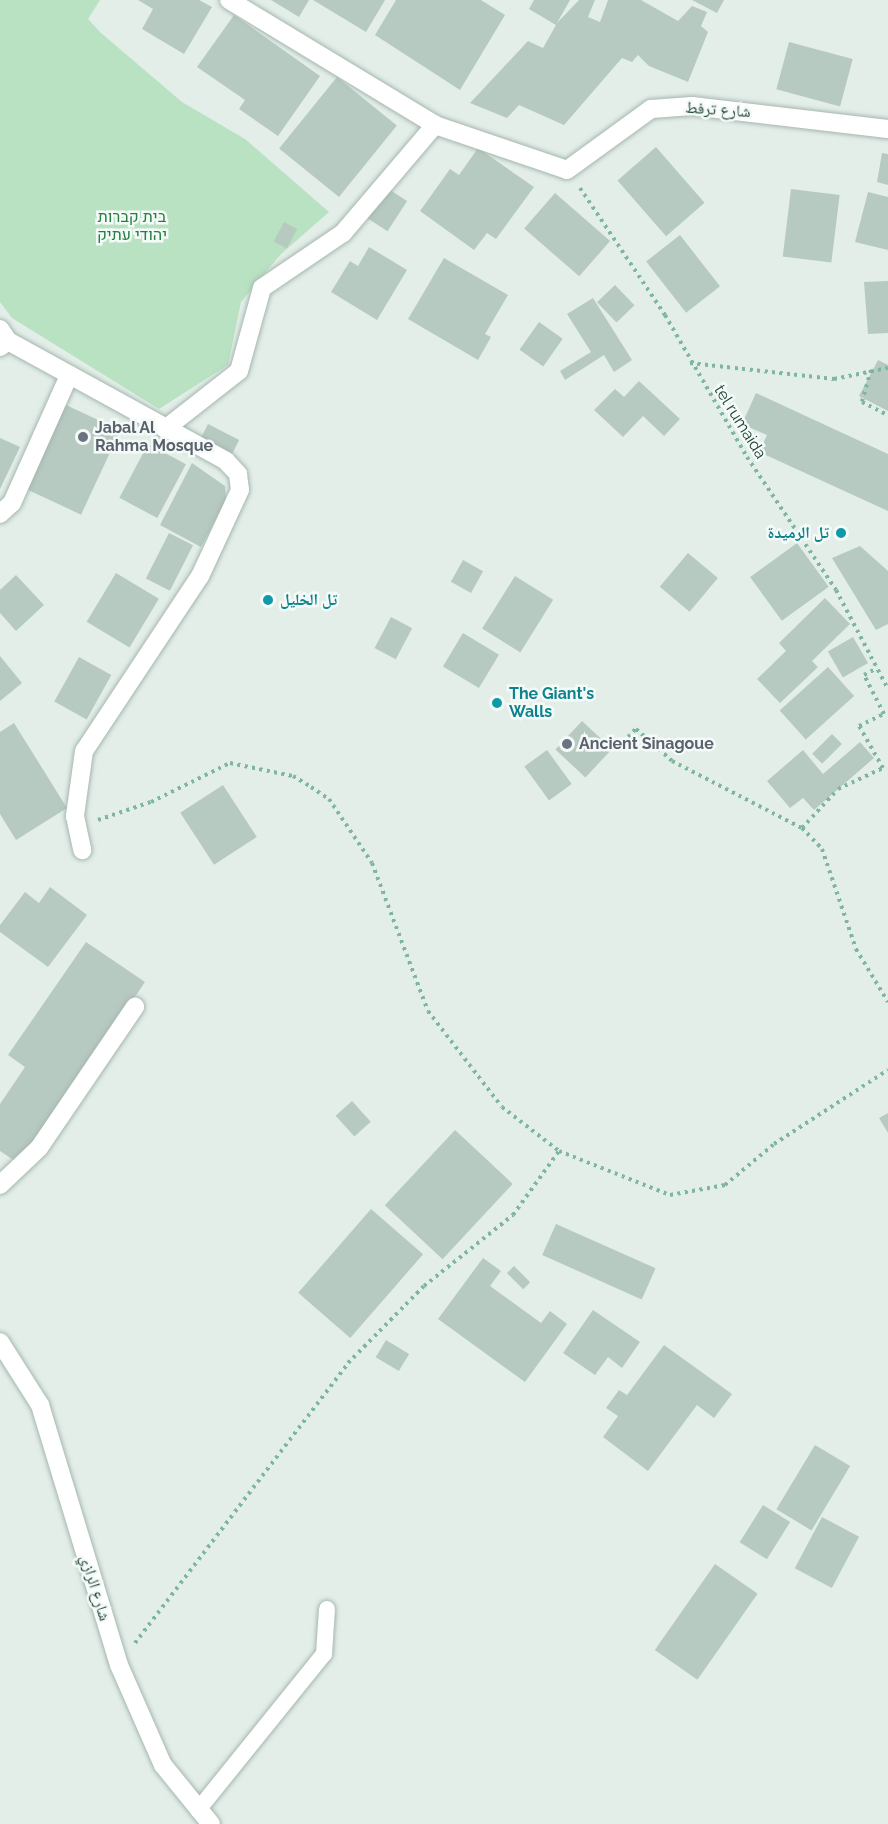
<!DOCTYPE html>
<html>
<head>
<meta charset="utf-8">
<style>
	body { margin:0 }
	#map { position:relative; width:888px; height:1824px; overflow:hidden; background:#e3eee8; font-family:Raleway,"Noto Naskh Arabic",Heebo,sans-serif }
	div>[style] { position:absolute }
	.green>* { inset:0; background:#b9e2c2 }
	.building>* { inset:0; background:#b7cac1; transform-origin:0 0 }
	.path>* { height:4px; margin-top:-2px; transform-origin:0; background:repeating-linear-gradient(90deg,#7fb6a2 0 3px,transparent 0 7.5px) }
	.roads { filter:drop-shadow(0 0 2px #a5b7af) drop-shadow(0 0 2px #a5b7af) }
	.lane>* { height:16px; margin:-8px; padding:0 8px; transform-origin:8px; border-radius:8px; background:#fff }
	.street>* { height:18px; margin:-9px; padding:0 9px; transform-origin:9px; border-radius:9px; background:#fff }
	.secondary>* { height:18px; margin:-9px; padding:0 9px; transform-origin:9px; border-radius:9px; background:#fff }
	.dots>* { width:16px; height:16px; translate:-50% -50%; box-sizing:border-box; border:3px solid #f4faf7; border-radius:50% }
	span { translate:-50% -50%; white-space:nowrap; text-align:center; line-height:1.15; -webkit-text-stroke:5px #f4faf7; paint-order:stroke }
	.street-label { font-size:16px; color:#204237 }
	.park-label { font-size:16px; color:#257f42 }
	.worship-label { font-size:16px; color:#5b616d; font-weight:700 }
	.left { translate:0 -50%; text-align:left }
	.culture-label { font-size:16px; color:#0d838f; font-weight:700 }
	.right { translate:-100% -50%; text-align:right }
</style>
</head>
<body>
<div id="map">
	<div class="green">
		<i style="clip-path:polygon(0 0,100px 0,88px 19px,101px 33px,182px 102px,245px 139px,329px 212px,280px 255px,241px 302px,228px 365px,159px 409px,12px 318px,0 302px)"></i>
	</div>
	<div class="building">
		<i style="clip-path:polygon(138px 0,199px 0,212px 7px,184px 54px,142px 29px,153px 9px)"></i>
		<i style="clip-path:polygon(271px 0,309px 0,299px 17px)"></i>
		<i style="clip-path:polygon(313px 0,385px 0,366px 32px)"></i>
		<i style="clip-path:polygon(396px 0,481px 0,505px 15px,460px 90px,375px 35px)"></i>
		<i style="clip-path:polygon(534px 0,570px 0,557px 23px,579px 0,595px 0,588px 17px,600px 22px,608px 0,641px 0,678px 21px,692px 6px,707px 12px,701px 26px,708px 32px,688px 82px,649px 66px,638px 55px,632px 62px,622px 58px,564px 125px,519px 105px,507px 118px,470px 103px,528px 41px,543px 48px,556px 25px,529px 9px)"></i>
		<i style="clip-path:polygon(692px 0,724px 0,717px 13px)"></i>
		<i style="clip-path:polygon(234px 15px,320px 76px,278px 136px,239px 109px,245px 100px,197px 67px)"></i>
		<i style="left:789px;top:42px;width:66px;height:49px;rotate:15deg"></i>
		<i style="left:337px;top:77px;width:77px;height:92px;rotate:39deg"></i>
		<i style="left:656px;top:147px;width:74px;height:51px;rotate:49deg"></i>
		<i style="clip-path:polygon(478px 148px,534px 187px,496px 239px,487px 233px,474px 250px,420px 211px,450px 169px,459px 175px)"></i>
		<i style="clip-path:polygon(882px 153px,888px 154px,888px 185px,877px 182px)"></i>
		<i style="left:387px;top:188px;width:24px;height:36px;rotate:33deg"></i>
		<i style="left:791px;top:189px;width:49px;height:68px;rotate:7deg"></i>
		<i style="clip-path:polygon(868px 192px,888px 197px,888px 250px,855px 242px)"></i>
		<i style="left:555px;top:193px;width:73px;height:47px;rotate:41deg"></i>
		<i style="left:284px;top:222px;width:15px;height:22px;rotate:28deg"></i>
		<i style="left:680px;top:235px;width:65px;height:43px;rotate:52deg"></i>
		<i style="clip-path:polygon(369px 247px,407px 270px,377px 320px,331px 292px,350px 261px,358px 266px)"></i>
		<i style="clip-path:polygon(444px 258px,508px 295px,485px 334px,491px 337px,478px 360px,408px 319px)"></i>
		<i style="clip-path:polygon(888px 281px,888px 333px,868px 334px,864px 282px)"></i>
		<i style="left:615px;top:285px;width:28px;height:25px;rotate:46deg"></i>
		<i style="clip-path:polygon(593px 298px,632px 360px,614px 372px,604px 355px,565px 380px,560px 371px,591px 352px,567px 314px)"></i>
		<i style="left:539px;top:322px;width:29px;height:34px;rotate:35deg"></i>
		<i style="clip-path:polygon(878px 360px,888px 365px,888px 411px,859px 396px)"></i>
		<i style="clip-path:polygon(639px 381px,680px 419px,664px 436px,643px 416px,623px 437px,594px 410px,615px 389px,624px 397px)"></i>
		<i style="clip-path:polygon(756px 393px,888px 454px,888px 511px,759px 452px,767px 435px,742px 424px)"></i>
		<i style="left:66px;top:405px;width:60px;height:93px;rotate:25deg"></i>
		<i style="left:208px;top:424px;width:35px;height:19px;rotate:27deg"></i>
		<i style="clip-path:polygon(0 438px,20px 447px,0 489px)"></i>
		<i style="left:148px;top:444px;width:43px;height:61px;rotate:28deg"></i>
		<i style="clip-path:polygon(192px 463px,225px 486px,226px 500px,201px 547px,160px 525px)"></i>
		<i style="left:169px;top:533px;width:27px;height:51px;rotate:27deg"></i>
		<i style="left:797px;top:543px;width:54px;height:58px;rotate:54deg"></i>
		<i style="clip-path:polygon(860px 546px,888px 571px,888px 624px,876px 630px,832px 558px)"></i>
		<i style="left:688px;top:553px;width:39px;height:44px;rotate:40deg"></i>
		<i style="left:463px;top:560px;width:23px;height:25px;rotate:29deg"></i>
		<i style="left:116px;top:573px;width:50px;height:57px;rotate:31deg"></i>
		<i style="clip-path:polygon(16px 575px,44px 605px,16px 631px,0 613px,0 590px)"></i>
		<i style="left:515px;top:576px;width:45px;height:62px;rotate:32deg"></i>
		<i style="clip-path:polygon(825px 598px,850px 624px,812px 661px,818px 667px,780px 703px,757px 679px,786px 651px,779px 643px)"></i>
		<i style="left:391px;top:617px;width:24px;height:35px;rotate:28deg"></i>
		<i style="left:463px;top:633px;width:42px;height:39px;rotate:31deg"></i>
		<i style="left:853px;top:637px;width:30px;height:29px;rotate:60deg"></i>
		<i style="clip-path:polygon(0 656px,22px 683px,0 701px)"></i>
		<i style="left:79px;top:657px;width:37px;height:51px;rotate:29deg"></i>
		<i style="left:828px;top:667px;width:39px;height:65px;rotate:48deg"></i>
		<i style="left:582px;top:721px;width:41px;height:39px;rotate:43deg"></i>
		<i style="clip-path:polygon(14px 723px,67px 808px,16px 840px,0 814px,0 732px)"></i>
		<i style="left:832px;top:734px;width:14px;height:28px;rotate:45deg"></i>
		<i style="clip-path:polygon(860px 742px,874px 758px,814px 810px,803px 798px,790px 808px,767px 781px,803px 750px,823px 774px)"></i>
		<i style="left:547px;top:750px;width:42px;height:28px;rotate:54deg"></i>
		<i style="left:223px;top:785px;width:62px;height:51px;rotate:57deg"></i>
		<i style="clip-path:polygon(50px 887px,87px 915px,48px 967px,0 932px,0 925px,25px 892px,39px 903px)"></i>
		<i style="clip-path:polygon(86px 942px,145px 982px,21px 1165px,0 1151px,0 1104px,25px 1067px,8px 1055px)"></i>
		<i style="left:352px;top:1101px;width:28px;height:22px;rotate:48deg"></i>
		<i style="clip-path:polygon(888px 1113px,888px 1133px,879px 1118px)"></i>
		<i style="left:455px;top:1130px;width:79px;height:103px;rotate:43deg"></i>
		<i style="left:371px;top:1209px;width:69px;height:111px;rotate:41deg"></i>
		<i style="left:556px;top:1224px;width:109px;height:34px;rotate:24deg"></i>
		<i style="clip-path:polygon(483px 1258px,501px 1271px,490px 1286px,541px 1323px,550px 1311px,567px 1324px,525px 1382px,438px 1319px)"></i>
		<i style="left:514px;top:1266px;width:23px;height:10px;rotate:45deg"></i>
		<i style="clip-path:polygon(593px 1310px,640px 1342px,622px 1368px,608px 1357px,595px 1375px,563px 1353px)"></i>
		<i style="left:386px;top:1340px;width:27px;height:20px;rotate:31deg"></i>
		<i style="clip-path:polygon(664px 1345px,732px 1394px,714px 1418px,697px 1405px,648px 1471px,603px 1437px,618px 1416px,606px 1408px,619px 1390px,627px 1395px)"></i>
		<i style="left:815px;top:1445px;width:41px;height:75px;rotate:31deg"></i>
		<i style="left:763px;top:1505px;width:32px;height:44px;rotate:32deg"></i>
		<i style="left:822px;top:1517px;width:42px;height:58px;rotate:28deg"></i>
		<i style="left:715px;top:1564px;width:52px;height:105px;rotate:35deg"></i>
	</div>
	<div class="path">
		<i style="left:580px;top:188px;width:153px;rotate:56.2deg"></i>
		<i style="left:665px;top:315px;width:164px;rotate:60deg"></i>
		<i style="left:747px;top:457px;width:160px;rotate:56.2deg"></i>
		<i style="left:836px;top:590px;width:112px;rotate:62.3deg"></i>
		<i style="left:690px;top:363px;width:145px;rotate:6.3deg"></i>
		<i style="left:834px;top:379px;width:55px;rotate:-11.5deg"></i>
		<i style="left:871px;top:370px;width:33px;rotate:106deg"></i>
		<i style="left:862px;top:402px;width:29px;rotate:27deg"></i>
		<i style="left:618px;top:748px;width:26px;rotate:-47deg"></i>
		<i style="left:636px;top:729px;width:48px;rotate:41.6deg"></i>
		<i style="left:672px;top:761px;width:146px;rotate:27.3deg"></i>
		<i style="left:802px;top:828px;width:29px;rotate:46deg"></i>
		<i style="left:822px;top:849px;width:106px;rotate:71.2deg"></i>
		<i style="left:856px;top:949px;width:62px;rotate:58.9deg"></i>
		<i style="left:98px;top:820px;width:56px;rotate:-18.8deg"></i>
		<i style="left:151px;top:802px;width:88px;rotate:-26.3deg"></i>
		<i style="left:230px;top:763px;width:64px;rotate:11.7deg"></i>
		<i style="left:293px;top:776px;width:21px;rotate:31deg"></i>
		<i style="left:311px;top:787px;width:22px;rotate:34deg"></i>
		<i style="left:329px;top:799px;width:77px;rotate:56.1deg"></i>
		<i style="left:372px;top:863px;width:158px;rotate:69.3deg"></i>
		<i style="left:428px;top:1011px;width:121px;rotate:52.4deg"></i>
		<i style="left:502px;top:1107px;width:72px;rotate:37.7deg"></i>
		<i style="left:559px;top:1151px;width:119px;rotate:21.6deg"></i>
		<i style="left:670px;top:1195px;width:56px;rotate:-10.3deg"></i>
		<i style="left:725px;top:1185px;width:64px;rotate:-39.9deg"></i>
		<i style="left:774px;top:1144px;width:136px;rotate:-33deg"></i>
		<i style="left:802px;top:828px;width:53px;rotate:-47.3deg"></i>
		<i style="left:838px;top:789px;width:50px;rotate:-25deg"></i>
		<i style="left:883px;top:768px;width:48px;rotate:-119.7deg"></i>
		<i style="left:859px;top:726px;width:28px;rotate:-26deg"></i>
		<i style="left:884px;top:714px;width:44px;rotate:-117.1deg"></i>
		<i style="left:864px;top:675px;width:15px;rotate:-28deg"></i>
		<i style="left:135px;top:1643px;width:352px;rotate:-52.7deg"></i>
		<i style="left:348px;top:1363px;width:108px;rotate:-45.4deg"></i>
		<i style="left:424px;top:1286px;width:114px;rotate:-38.6deg"></i>
		<i style="left:513px;top:1215px;width:79px;rotate:-54.3deg"></i>
	</div>
	<div class="roads">
		<div class="lane">
			<i style="left:198px;top:1810px;width:201px;rotate:-51.1deg"></i>
			<i style="left:324px;top:1654px;width:45px;rotate:-86.2deg"></i>
		</div>
		<div class="street">
			<i style="left:229px;top:0;width:241px;rotate:31.2deg"></i>
			<i style="left:435px;top:125px;width:139px;rotate:18.8deg"></i>
			<i style="left:567px;top:170px;width:104px;rotate:-36deg"></i>
			<i style="left:651px;top:109px;width:41px;rotate:-4.2deg"></i>
			<i style="left:692px;top:106px;width:197px;rotate:6.7deg"></i>
			<i style="left:8px;top:341px;width:249px;rotate:28.8deg"></i>
			<i style="left:226px;top:461px;width:18px;rotate:47deg"></i>
			<i style="left:238px;top:474px;width:16px;rotate:83deg"></i>
			<i style="left:240px;top:490px;width:95px;rotate:114.9deg"></i>
			<i style="left:200px;top:576px;width:210px;rotate:123.5deg"></i>
			<i style="left:84px;top:751px;width:66px;rotate:97.9deg"></i>
			<i style="left:75px;top:816px;width:35px;rotate:78deg"></i>
			<i style="left:165px;top:429px;width:94px;rotate:-38.1deg"></i>
			<i style="left:239px;top:371px;width:86px;rotate:-74.5deg"></i>
			<i style="left:262px;top:288px;width:98px;rotate:-34.2deg"></i>
			<i style="left:343px;top:233px;width:142px;rotate:-49.6deg"></i>
			<i style="left:0;top:514px;width:16px;rotate:-43deg"></i>
			<i style="left:12px;top:503px;width:137px;rotate:-65.9deg"></i>
			<i style="left:0;top:1185px;width:54px;rotate:-43.5deg"></i>
			<i style="left:39px;top:1148px;width:171px;rotate:-55.8deg"></i>
		</div>
		<div class="secondary">
			<i style="left:0;top:329px;width:14px;rotate:56deg"></i>
			<i style="left:8px;top:341px;width:10px;rotate:143deg"></i>
			<i style="left:0;top:1342px;width:75px;rotate:57.6deg"></i>
			<i style="left:40px;top:1405px;width:272px;rotate:73.1deg"></i>
			<i style="left:119px;top:1665px;width:109px;rotate:66.3deg"></i>
			<i style="left:163px;top:1765px;width:76px;rotate:50.9deg"></i>
		</div>
	</div>
	<div class="dots">
		<i style="left:83px;top:437px;background:#6b7280"></i>
		<i style="left:841px;top:533px;background:#0f9aa8"></i>
		<i style="left:268px;top:600px;background:#0f9aa8"></i>
		<i style="left:497px;top:703px;background:#0f9aa8"></i>
		<i style="left:567px;top:744px;background:#6b7280"></i>
	</div>
	<div class="street-label">
		<span style="left:718px;top:110px;rotate:4deg">شارع ترفط</span>
		<span style="left:740px;top:422px;rotate:58deg">tel rumaida</span>
		<span style="left:95px;top:1588px;rotate:73deg">شارع الرازي</span>
	</div>
	<div class="park-label">
		<span style="left:132px;top:226px">בית קברות<br>יהודי עתיק</span>
	</div>
	<div class="worship-label">
		<span class="left" style="left:95px;top:437px">Jabal Al<br>Rahma Mosque</span>
		<span class="left" style="left:579px;top:744px">Ancient Sinagoue</span>
	</div>
	<div class="culture-label">
		<span class="right" style="left:829px;top:533px">تل الرميدة</span>
		<span class="left" style="left:280px;top:600px">تل الخليل</span>
		<span class="left" style="left:509px;top:703px">The Giant's<br>Walls</span>
	</div>
</div>
</body>
</html>
